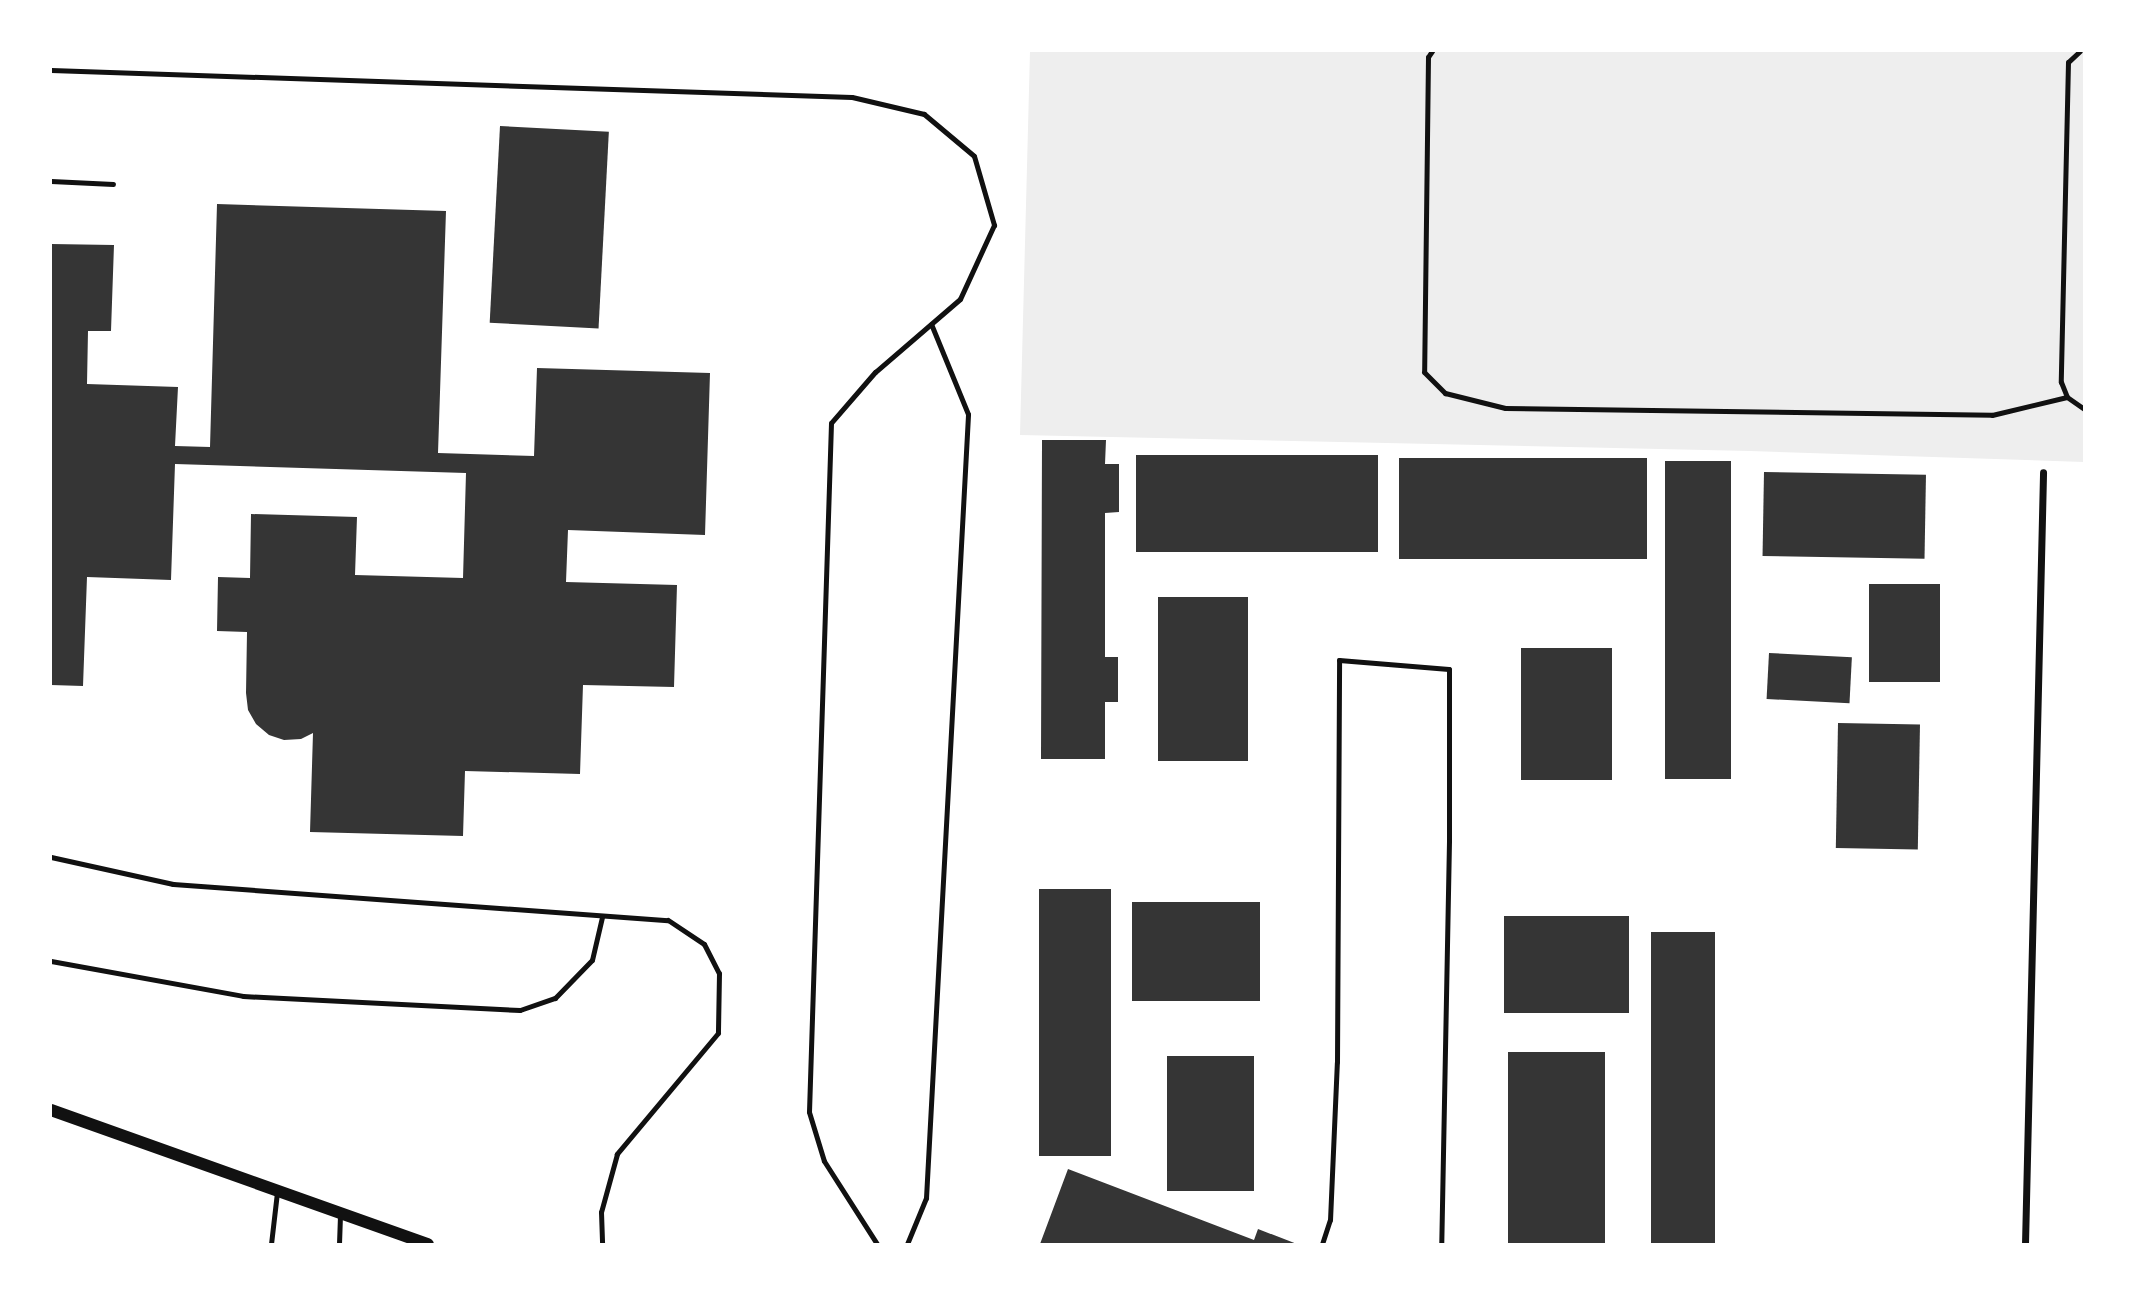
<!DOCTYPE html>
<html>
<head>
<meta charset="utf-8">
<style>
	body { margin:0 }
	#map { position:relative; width:2135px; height:1295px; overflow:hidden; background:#fff; font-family:"Open Sans",sans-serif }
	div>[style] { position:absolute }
	.green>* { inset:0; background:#eee }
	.building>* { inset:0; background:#353535; transform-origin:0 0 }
	.service>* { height:5px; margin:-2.5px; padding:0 2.5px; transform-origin:2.5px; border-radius:2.5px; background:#111 }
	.minor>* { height:7px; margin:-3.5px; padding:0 3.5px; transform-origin:3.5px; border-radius:3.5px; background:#111 }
	.tertiary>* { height:12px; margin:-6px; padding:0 6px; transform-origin:6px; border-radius:6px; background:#111 }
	span { translate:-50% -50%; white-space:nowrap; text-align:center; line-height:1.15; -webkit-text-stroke:5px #fff; paint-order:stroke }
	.frame { position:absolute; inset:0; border:52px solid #fff; pointer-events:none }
</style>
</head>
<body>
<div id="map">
	<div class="green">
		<i style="clip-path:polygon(1030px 51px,2084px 51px,2084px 462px,1750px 451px,1020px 435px)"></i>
	</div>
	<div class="building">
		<i style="left:500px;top:126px;width:109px;height:197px;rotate:3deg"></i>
		<i style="clip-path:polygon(217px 204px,446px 211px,438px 453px,534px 456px,537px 368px,710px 373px,705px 535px,568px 530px,566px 582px,677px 585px,674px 687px,583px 685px,580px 774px,465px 771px,463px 836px,310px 832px,313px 733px,301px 739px,284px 740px,269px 735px,256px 724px,248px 710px,246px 693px,247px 632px,217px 631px,218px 577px,250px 578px,251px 514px,357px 517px,355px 575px,463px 578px,466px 473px,175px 464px,171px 580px,87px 577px,83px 686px,51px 685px,51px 244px,114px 245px,111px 331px,88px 331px,87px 384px,178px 387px,175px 446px,210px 447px)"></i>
		<i style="clip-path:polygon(1042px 440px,1106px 440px,1105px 464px,1119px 464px,1119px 512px,1105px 513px,1105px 657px,1118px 657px,1118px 702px,1105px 702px,1105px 759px,1041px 759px)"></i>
		<i style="left:1136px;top:455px;width:242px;height:97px"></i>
		<i style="left:1399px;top:458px;width:248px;height:101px"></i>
		<i style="left:1665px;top:461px;width:66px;height:318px"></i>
		<i style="left:1764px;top:472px;width:162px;height:84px;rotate:1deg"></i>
		<i style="left:1869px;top:584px;width:71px;height:98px"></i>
		<i style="left:1158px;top:597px;width:90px;height:164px"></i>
		<i style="left:1521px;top:648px;width:91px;height:132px"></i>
		<i style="left:1769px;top:653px;width:83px;height:46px;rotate:3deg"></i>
		<i style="left:1838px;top:723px;width:82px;height:125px;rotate:1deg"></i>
		<i style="left:1039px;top:889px;width:72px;height:267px"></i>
		<i style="left:1132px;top:902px;width:128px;height:99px"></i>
		<i style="left:1504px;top:916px;width:125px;height:97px"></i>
		<i style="left:1651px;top:932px;width:64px;height:312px"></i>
		<i style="left:1508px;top:1052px;width:97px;height:192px"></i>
		<i style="left:1167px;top:1056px;width:87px;height:135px"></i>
		<i style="clip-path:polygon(1068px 1169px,1254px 1240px,1258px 1229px,1297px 1244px,1040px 1244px)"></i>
	</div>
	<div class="service">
		<i style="left:1432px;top:51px;width:7px;rotate:124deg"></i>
		<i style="left:1428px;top:57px;width:315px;rotate:90.7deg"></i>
		<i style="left:1424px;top:372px;width:30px;rotate:45deg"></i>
		<i style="left:1445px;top:393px;width:62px;rotate:14deg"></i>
		<i style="left:1505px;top:408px;width:487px;rotate:0.8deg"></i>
		<i style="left:1992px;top:415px;width:77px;rotate:-13.5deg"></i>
		<i style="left:2080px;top:51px;width:16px;rotate:137deg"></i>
		<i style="left:2068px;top:62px;width:320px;rotate:91.3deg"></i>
		<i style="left:2061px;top:382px;width:16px;rotate:68deg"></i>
		<i style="left:2067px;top:397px;width:21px;rotate:35deg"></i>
		<i style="left:51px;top:70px;width:801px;rotate:1.93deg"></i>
		<i style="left:852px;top:97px;width:74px;rotate:13.3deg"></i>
		<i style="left:924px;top:114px;width:65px;rotate:40deg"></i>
		<i style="left:974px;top:156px;width:72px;rotate:73.8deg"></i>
		<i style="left:994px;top:225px;width:81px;rotate:114.7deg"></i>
		<i style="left:960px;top:299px;width:112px;rotate:139.3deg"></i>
		<i style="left:875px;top:372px;width:67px;rotate:130.8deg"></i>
		<i style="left:831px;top:423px;width:689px;rotate:91.83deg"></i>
		<i style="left:809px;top:1112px;width:51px;rotate:73deg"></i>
		<i style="left:824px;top:1161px;width:98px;rotate:57.4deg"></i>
		<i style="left:51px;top:181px;width:62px;rotate:2.8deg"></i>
		<i style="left:51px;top:857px;width:125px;rotate:12.5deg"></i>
		<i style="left:173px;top:884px;width:496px;rotate:4.2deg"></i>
		<i style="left:668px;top:920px;width:43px;rotate:33.7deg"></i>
		<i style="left:704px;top:944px;width:33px;rotate:63deg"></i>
		<i style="left:719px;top:973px;width:60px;rotate:91deg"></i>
		<i style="left:718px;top:1033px;width:158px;rotate:129.9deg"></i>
		<i style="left:617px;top:1154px;width:60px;rotate:105.4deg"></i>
		<i style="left:601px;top:1212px;width:32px;rotate:88deg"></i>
		<i style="left:51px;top:961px;width:195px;rotate:10.3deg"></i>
		<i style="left:243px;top:996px;width:277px;rotate:2.9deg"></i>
		<i style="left:520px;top:1010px;width:37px;rotate:-19deg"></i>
		<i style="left:555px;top:998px;width:53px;rotate:-45.8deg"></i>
		<i style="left:592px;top:960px;width:44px;rotate:-76.9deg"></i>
		<i style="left:271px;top:1244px;width:52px;rotate:-83.4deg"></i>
		<i style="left:339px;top:1244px;width:31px;rotate:-88deg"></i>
		<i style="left:907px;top:1244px;width:50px;rotate:-67.6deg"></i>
		<i style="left:926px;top:1198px;width:785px;rotate:-86.93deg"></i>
		<i style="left:968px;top:414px;width:97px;rotate:-112.3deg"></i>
		<i style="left:1322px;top:1244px;width:25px;rotate:-72deg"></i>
		<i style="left:1330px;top:1220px;width:158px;rotate:-87.5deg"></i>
		<i style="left:1337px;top:1062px;width:402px;rotate:-89.7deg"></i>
		<i style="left:1339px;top:660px;width:110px;rotate:4.7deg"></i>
		<i style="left:1449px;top:669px;width:172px;rotate:90deg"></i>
		<i style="left:1449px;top:841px;width:403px;rotate:91.1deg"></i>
	</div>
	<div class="minor">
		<i style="left:2025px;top:1244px;width:772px;rotate:-88.66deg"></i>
	</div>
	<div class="tertiary">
		<i style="left:51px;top:1110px;width:400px;rotate:19.6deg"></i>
	</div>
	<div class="frame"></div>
</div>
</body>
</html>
